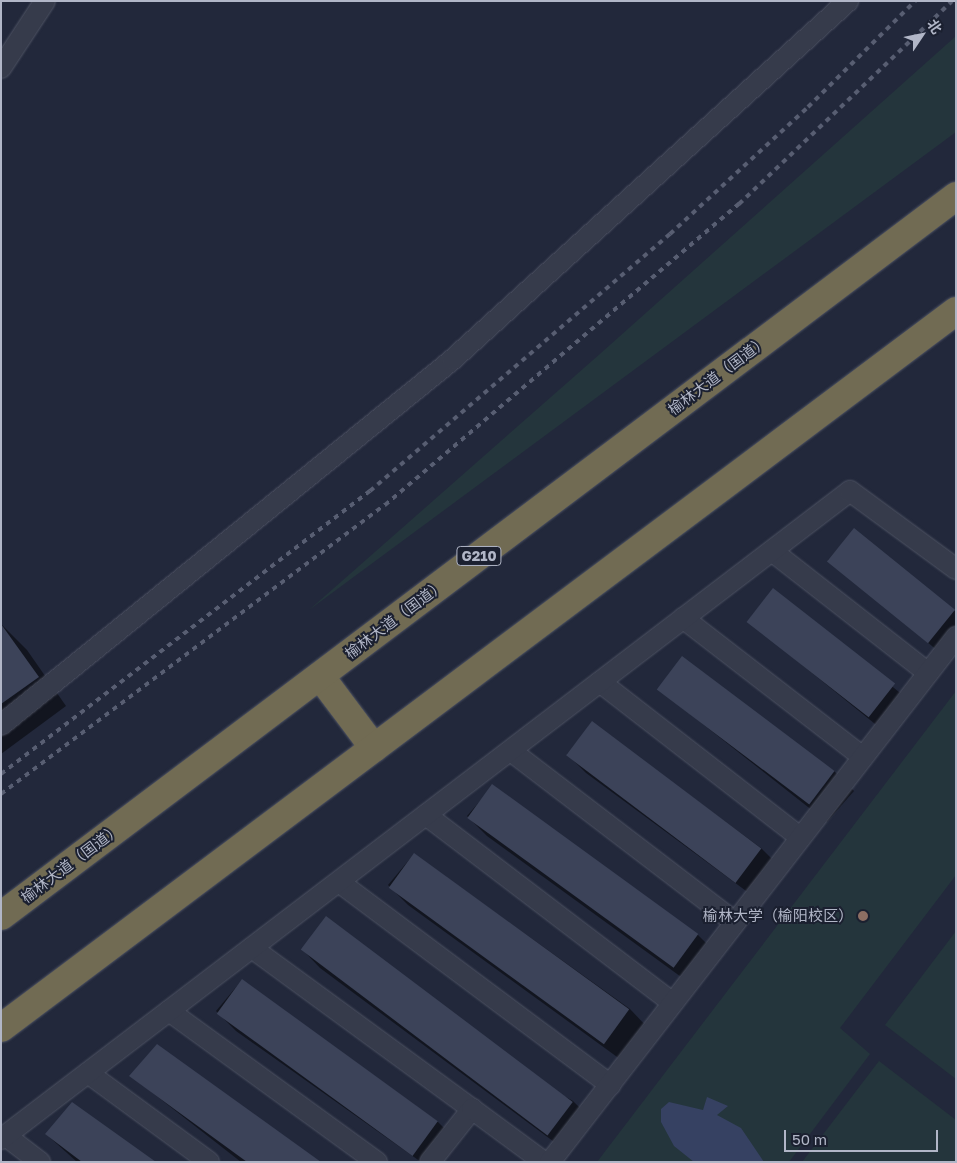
<!DOCTYPE html>
<html>
<head>
<meta charset="utf-8">
<style>
	body { margin:0 }
	#map { position:relative; width:957px; height:1163px; overflow:hidden; background:#22283b; font-family:"Golos Text","Noto Sans SC",sans-serif }
	div>[style] { position:absolute }
	.green>* { inset:0; background:#24353c }
	.water>* { inset:0; background:#364162 }
	.shadow>* { inset:0; background:#0007; transform-origin:0 0 }
	.building>* { inset:0; background:#3c4359; transform-origin:0 0 }
	.roads { filter:drop-shadow(0 0 1px #4e5363) drop-shadow(0 0 1px #4e5363) }
	.minor>* { height:20px; margin:-10px; padding:0 10px; transform-origin:10px; border-radius:10px; background:#363b4b }
	.highway>* { height:28px; margin:-14px; padding:0 14px; transform-origin:14px; border-radius:14px; background:#716b53 }
	.rail>* { height:4px; margin-top:-2px; transform-origin:0; background:repeating-linear-gradient(90deg,#585e72 0 5px,transparent 0 10px) }
	.dots>* { width:14px; height:14px; translate:-50% -50%; box-sizing:border-box; border:2px solid #1b2030; border-radius:50% }
	span { translate:-50% -50%; white-space:nowrap; text-align:center; line-height:1.15; -webkit-text-stroke:4px #1b2030; paint-order:stroke }
	.shield-label span { padding:1px 4px; background:#1b2030; border:1px solid; border-radius:4px; -webkit-text-stroke-width:0 }
	.shield-label { font-size:14px; color:#b1b6c7; font-weight:700 }
	.street-label { font-size:15px; color:#b1b6c7 }
	.poi-label { font-size:15px; color:#b1b6c7 }
	.right { translate:-100% -50%; text-align:right }
	.frame { position:absolute; inset:0; border:2px solid #b1b6c7; pointer-events:none }
	.north { position:absolute; left:897px; top:10px; width:50px; height:50px; -webkit-text-stroke:4px #1b2030; paint-order:stroke; rotate:56deg; font-size:14px; font-weight:700; line-height:20px; text-align:center; color:#b1b6c7 }
	.north::after { content:''; display:block; margin:auto; width:18px; height:22px; background:#b1b6c7; clip-path:polygon(50% 0,100% 100%,50% 72%,0 100%) }
	.scale { position:absolute; left:784px; top:1130px; width:154px; height:22px; box-sizing:border-box; border:2px solid #b1b6c7; border-top:0; padding-left:6px; font-size:15px; line-height:18px; white-space:nowrap; color:#b1b6c7; -webkit-text-stroke:4px #1b2030; paint-order:stroke }
</style>
</head>
<body>
<div id="map">
	<div class="green">
		<i style="clip-path:polygon(956px 36px,956px 132px,309px 610px,601px 353px)"></i>
		<i style="clip-path:polygon(956px 691px,956px 875px,840px 1028px,870px 1054px,789px 1162px,597px 1162px)"></i>
		<i style="clip-path:polygon(956px 931px,956px 1079px,885px 1025px)"></i>
		<i style="clip-path:polygon(879px 1061px,956px 1120px,956px 1162px,802px 1162px)"></i>
	</div>
	<div class="water">
		<i style="clip-path:polygon(707px 1097px,728px 1106px,717px 1115px,741px 1128px,764px 1162px,694px 1162px,674px 1146px,661px 1122px,661px 1109px,669px 1102px,703px 1110px)"></i>
	</div>
	<div class="shadow">
		<i style="clip-path:polygon(854px 530px,956px 612px,956px 642px,944px 656px,828px 560px)"></i>
		<i style="left:773px;top:590px;width:182px;height:40px;rotate:39deg"></i>
		<i style="clip-path:polygon(1px 624px,27px 650px,66px 706px,1px 754px)"></i>
		<i style="clip-path:polygon(657px 688px,834px 771px,854px 791px,827px 822px)"></i>
		<i style="clip-path:polygon(592px 723px,761px 848px,781px 868px,757px 899px,586px 773px,567px 754px)"></i>
		<i style="clip-path:polygon(493px 786px,698px 935px,718px 955px,695px 987px,487px 836px,467px 816px)"></i>
		<i style="clip-path:polygon(414px 854px,630px 1009px,649px 1029px,624px 1062px,408px 905px,388px 885px)"></i>
		<i style="clip-path:polygon(301px 948px,573px 1101px,593px 1121px,569px 1153px,320px 968px)"></i>
		<i style="clip-path:polygon(242px 980px,438px 1122px,458px 1142px,421px 1162px,236px 1031px,216px 1011px)"></i>
		<i style="clip-path:polygon(131px 1076px,318px 1162px,241px 1162px)"></i>
		<i style="clip-path:polygon(46px 1134px,154px 1162px,77px 1162px)"></i>
	</div>
	<div class="building">
		<i style="left:854px;top:528px;width:130px;height:43px;rotate:39deg"></i>
		<i style="left:773px;top:588px;width:155px;height:43px;rotate:38deg"></i>
		<i style="clip-path:polygon(1px 624px,39px 677px,1px 704px)"></i>
		<i style="left:682px;top:656px;width:191px;height:42px;rotate:37deg"></i>
		<i style="left:592px;top:721px;width:212px;height:43px;rotate:37deg"></i>
		<i style="left:492px;top:784px;width:255px;height:42px;rotate:36deg"></i>
		<i style="left:414px;top:853px;width:266px;height:43px;rotate:36deg"></i>
		<i style="left:326px;top:916px;width:309px;height:42px;rotate:37deg"></i>
		<i style="left:242px;top:979px;width:242px;height:43px;rotate:36deg"></i>
		<i style="clip-path:polygon(157px 1044px,321px 1162px,247px 1162px,129px 1076px)"></i>
		<i style="clip-path:polygon(72px 1102px,156px 1162px,82px 1162px,45px 1134px)"></i>
	</div>
	<div class="roads">
		<div class="minor">
			<i style="left:1px;top:68px;width:80px;rotate:-56.7deg"></i>
			<i style="left:772px;top:551px;width:198px;rotate:38deg"></i>
			<i style="left:683px;top:618px;width:227px;rotate:37.7deg"></i>
			<i style="left:600px;top:682px;width:253px;rotate:37.8deg"></i>
			<i style="left:1px;top:725px;width:580px;rotate:-38.98deg"></i>
			<i style="left:452px;top:360px;width:535px;rotate:-42.19deg"></i>
			<i style="left:511px;top:751px;width:282px;rotate:37.4deg"></i>
			<i style="left:426px;top:815px;width:310px;rotate:37.3deg"></i>
			<i style="left:339px;top:882px;width:339px;rotate:36.8deg"></i>
			<i style="left:252px;top:948px;width:273px;rotate:36.2deg"></i>
			<i style="left:169px;top:1011px;width:257px;rotate:36deg"></i>
			<i style="left:88px;top:1073px;width:150px;rotate:36.3deg"></i>
			<i style="left:6px;top:1136px;width:43px;rotate:37.4deg"></i>
			<i style="left:1px;top:1139px;width:1068px;rotate:-37.35deg"></i>
			<i style="left:850px;top:491px;width:132px;rotate:36.3deg"></i>
			<i style="left:430px;top:1162px;width:68px;rotate:-51.6deg"></i>
			<i style="left:472px;top:1109px;width:89px;rotate:36.4deg"></i>
			<i style="left:550px;top:1162px;width:664px;rotate:-52.28deg"></i>
		</div>
		<div class="highway">
			<i style="left:320px;top:676px;width:90px;rotate:53.1deg"></i>
			<i style="left:1px;top:916px;width:1196px;rotate:-37.01deg"></i>
			<i style="left:1px;top:1028px;width:1194px;rotate:-36.9deg"></i>
		</div>
	</div>
	<div class="rail">
		<i style="left:1px;top:774px;width:465px;rotate:-37.5deg"></i>
		<i style="left:370px;top:491px;width:395px;rotate:-40.6deg"></i>
		<i style="left:670px;top:234px;width:188px;rotate:-42.6deg"></i>
		<i style="left:808px;top:107px;width:151px;rotate:-44.7deg"></i>
		<i style="left:1px;top:794px;width:481px;rotate:-37deg"></i>
		<i style="left:385px;top:505px;width:465px;rotate:-40.4deg"></i>
		<i style="left:739px;top:204px;width:294px;rotate:-43.6deg"></i>
	</div>
	<div class="dots">
		<i style="left:863px;top:916px;background:#8d6e63"></i>
	</div>
	<div class="shield-label">
		<span style="left:479px;top:556px">G210</span>
	</div>
	<div class="street-label">
		<span style="left:718px;top:375px;rotate:-37deg">榆林大道（国道）</span>
		<span style="left:395px;top:619px;rotate:-37deg">榆林大道（国道）</span>
		<span style="left:71px;top:863px;rotate:-37deg">榆林大道（国道）</span>
	</div>
	<div class="poi-label">
		<span class="right" style="left:853px;top:916px">榆林大学（榆阳校区）</span>
	</div>
	<div class="frame"></div>
	<div class="north">北</div>
	<div class="scale">50 m</div>
</div>
</body>
</html>
